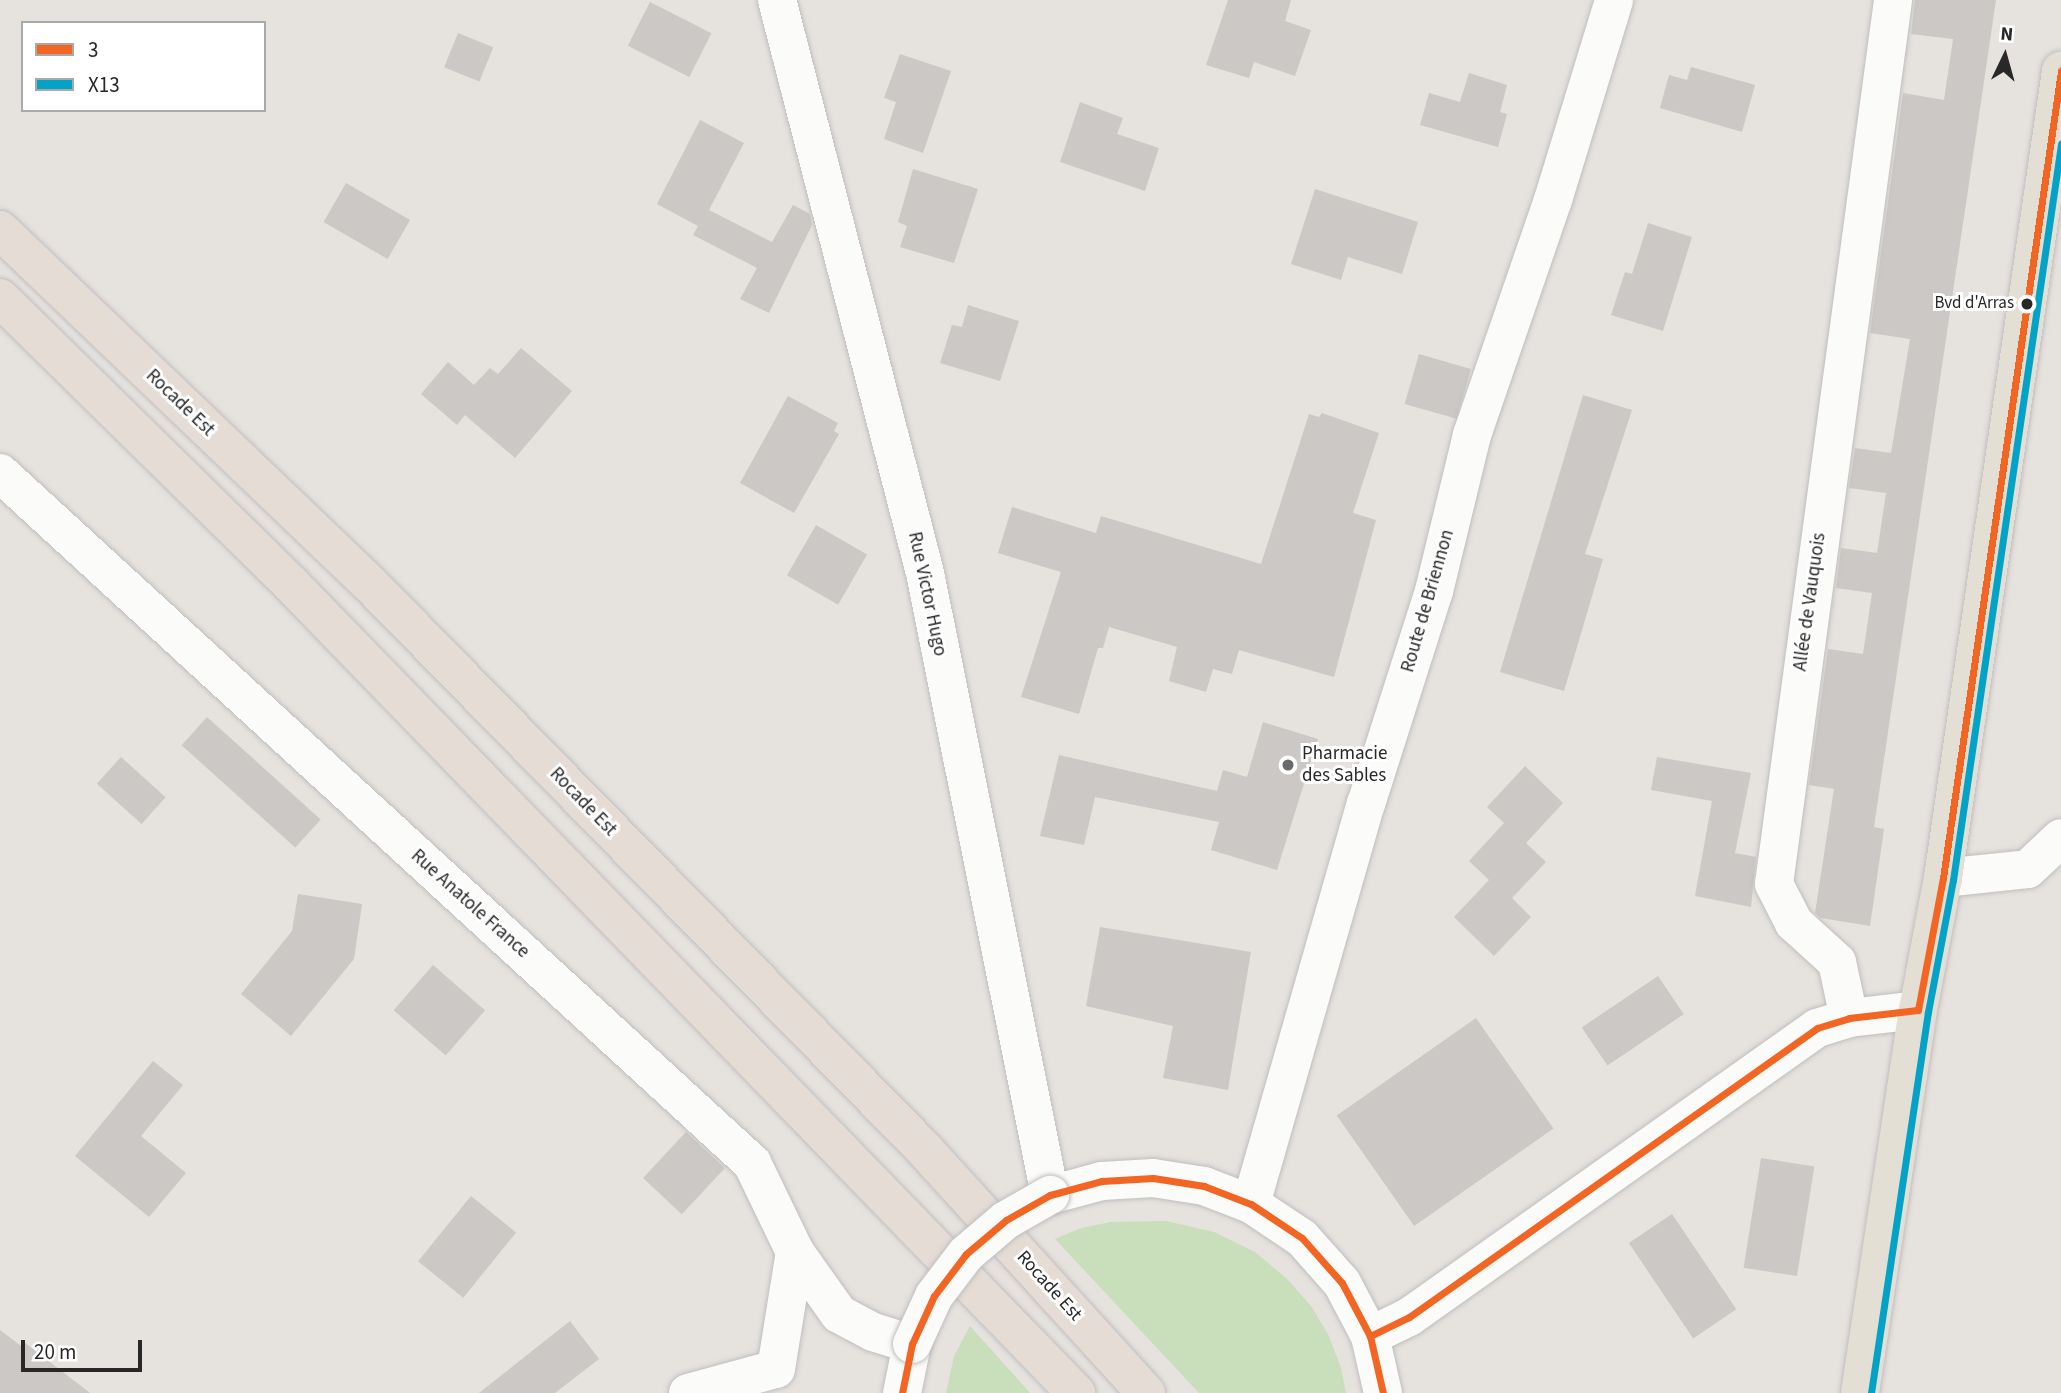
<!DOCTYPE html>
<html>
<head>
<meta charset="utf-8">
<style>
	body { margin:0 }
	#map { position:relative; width:2061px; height:1393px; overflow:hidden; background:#e6e2de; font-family:"Source Sans 3",sans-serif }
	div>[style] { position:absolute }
	.green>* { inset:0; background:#c9deba }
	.building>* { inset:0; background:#cbc8c5; transform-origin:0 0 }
	.roads { filter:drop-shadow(0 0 2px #c0bebf) drop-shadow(0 0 2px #c0bebf) }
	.minor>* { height:38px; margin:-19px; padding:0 19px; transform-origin:19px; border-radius:19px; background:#fbfbfa }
	.major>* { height:38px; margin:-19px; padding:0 19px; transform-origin:19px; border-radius:19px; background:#e3dfd5 }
	.highway>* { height:38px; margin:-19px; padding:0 19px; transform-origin:19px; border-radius:19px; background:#e5dcd5 }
	.bridges { filter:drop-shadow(0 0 2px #c0bebf) drop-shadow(0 0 2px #c0bebf) }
	.minor-bridge>* { height:38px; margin:-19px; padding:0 19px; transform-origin:19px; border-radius:19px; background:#fbfbfa }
	.bus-1>* { height:7px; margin:-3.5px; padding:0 3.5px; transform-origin:3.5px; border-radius:3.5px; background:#f26522 }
	.bus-2>* { height:7px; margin:-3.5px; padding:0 3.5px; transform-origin:3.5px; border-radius:3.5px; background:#02a3c6 }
	.dots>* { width:19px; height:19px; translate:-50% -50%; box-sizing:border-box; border:4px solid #fff; border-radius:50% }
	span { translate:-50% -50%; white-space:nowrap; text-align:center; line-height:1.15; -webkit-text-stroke:6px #fff; paint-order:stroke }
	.bus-label { font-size:17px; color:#282828 }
	.right { translate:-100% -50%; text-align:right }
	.street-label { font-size:19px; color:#282828 }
	.poi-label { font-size:19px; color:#282828 }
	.left { translate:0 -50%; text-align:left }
	.legend { position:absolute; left:21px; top:21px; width:245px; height:91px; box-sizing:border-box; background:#fff; border:2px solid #a9a9a9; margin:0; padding:9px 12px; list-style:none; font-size:21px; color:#282828 }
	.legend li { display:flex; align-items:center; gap:14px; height:35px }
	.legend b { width:35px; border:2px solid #a9a9a9 }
	.north { position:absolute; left:1970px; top:21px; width:70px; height:70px; -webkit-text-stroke:5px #fff; paint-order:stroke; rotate:5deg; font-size:19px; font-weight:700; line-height:28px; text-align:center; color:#282828 }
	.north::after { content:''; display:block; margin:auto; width:24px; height:32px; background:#282828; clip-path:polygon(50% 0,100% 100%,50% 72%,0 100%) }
	.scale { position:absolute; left:21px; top:1340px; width:121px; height:32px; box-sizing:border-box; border:4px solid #282828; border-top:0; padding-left:9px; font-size:21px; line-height:24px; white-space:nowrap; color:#282828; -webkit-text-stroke:5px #fff; paint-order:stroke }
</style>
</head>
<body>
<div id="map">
	<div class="green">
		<i style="clip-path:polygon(1166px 1221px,1214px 1232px,1255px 1252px,1287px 1279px,1311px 1306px,1328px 1334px,1341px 1368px,1346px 1393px,1199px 1393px,1055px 1239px,1081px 1228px,1111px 1222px)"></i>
		<i style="clip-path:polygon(970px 1326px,1030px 1393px,946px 1393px,954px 1356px)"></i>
	</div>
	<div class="building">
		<i style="clip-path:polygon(1228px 0,1291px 0,1285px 21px,1311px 30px,1295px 76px,1254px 62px,1249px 78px,1206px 65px)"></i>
		<i style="clip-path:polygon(1915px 0,1996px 0,1874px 827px,1884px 829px,1870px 926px,1821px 918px,1815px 913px,1834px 789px,1809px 785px,1828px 649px,1863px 654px,1872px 593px,1836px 588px,1841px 548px,1877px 553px,1886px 493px,1849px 488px,1855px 448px,1891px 453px,1910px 339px,1870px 333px,1903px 93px,1944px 100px,1953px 39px,1911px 34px)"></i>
		<i style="left:650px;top:2px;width:69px;height:49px;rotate:27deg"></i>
		<i style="left:458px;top:33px;width:38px;height:37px;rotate:22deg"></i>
		<i style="clip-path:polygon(900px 54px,951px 71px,923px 153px,884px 139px,896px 102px,884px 98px)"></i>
		<i style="clip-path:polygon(1691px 67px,1755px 85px,1742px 132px,1660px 108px,1669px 75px,1687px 80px)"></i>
		<i style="clip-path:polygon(1469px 73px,1507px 85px,1500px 112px,1507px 114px,1498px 147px,1420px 125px,1429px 93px,1460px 102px)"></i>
		<i style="clip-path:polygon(1080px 102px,1123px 118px,1117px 134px,1159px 148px,1145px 191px,1060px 162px)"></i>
		<i style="clip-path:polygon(700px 120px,744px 143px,709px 210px,772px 242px,793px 205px,810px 214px,812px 225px,769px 313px,740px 299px,757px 268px,693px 235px,698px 226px,657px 204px)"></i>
		<i style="clip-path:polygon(913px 169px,978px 189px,954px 263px,900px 247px,907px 226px,898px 222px)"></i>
		<i style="left:346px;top:183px;width:74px;height:45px;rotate:30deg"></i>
		<i style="clip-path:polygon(1315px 189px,1418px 222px,1402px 274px,1348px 257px,1341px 280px,1291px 264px)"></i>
		<i style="clip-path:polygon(1648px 223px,1692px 237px,1663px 331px,1611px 315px,1625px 272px,1632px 274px)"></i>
		<i style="clip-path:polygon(968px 305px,1019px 321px,1000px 381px,940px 363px,952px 325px,962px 327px)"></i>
		<i style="clip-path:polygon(521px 348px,572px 391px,515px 458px,465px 415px,457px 425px,421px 394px,448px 362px,474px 385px,490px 368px,498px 374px)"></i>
		<i style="left:1419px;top:354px;width:54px;height:52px;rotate:16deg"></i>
		<i style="clip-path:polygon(1583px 395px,1632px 410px,1585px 554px,1603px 559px,1564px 691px,1500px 672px)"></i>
		<i style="clip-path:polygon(788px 396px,838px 423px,834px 431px,839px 434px,794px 513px,740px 483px)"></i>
		<i style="clip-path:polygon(1322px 413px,1379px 433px,1353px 513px,1376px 520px,1334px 677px,1239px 650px,1232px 674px,1213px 669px,1206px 692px,1169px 681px,1177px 647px,1109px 627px,1103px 648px,1098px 648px,1079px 714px,1021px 697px,1061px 572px,998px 553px,1012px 507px,1096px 533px,1101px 516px,1261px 564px,1309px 414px,1319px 417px)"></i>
		<i style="left:816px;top:525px;width:59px;height:58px;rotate:30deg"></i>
		<i style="left:207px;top:717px;width:153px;height:38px;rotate:42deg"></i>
		<i style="clip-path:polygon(1263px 722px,1318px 739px,1277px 870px,1211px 850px,1219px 822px,1095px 797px,1084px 845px,1040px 836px,1059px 755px,1217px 791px,1223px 770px,1247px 777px)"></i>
		<i style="left:121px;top:757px;width:60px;height:36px;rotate:42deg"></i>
		<i style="clip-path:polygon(1657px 757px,1751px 773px,1735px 853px,1756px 857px,1751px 907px,1695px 896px,1712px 801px,1651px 790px)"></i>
		<i style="clip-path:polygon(1525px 766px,1563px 803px,1526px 843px,1546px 862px,1512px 898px,1531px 917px,1494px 956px,1454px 917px,1489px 880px,1469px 861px,1504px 823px,1487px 807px)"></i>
		<i style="clip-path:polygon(298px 894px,362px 904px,354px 959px,291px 1036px,241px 994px,292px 931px)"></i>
		<i style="clip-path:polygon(1100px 927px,1251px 952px,1228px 1090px,1163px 1078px,1173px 1026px,1086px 1006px)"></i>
		<i style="left:433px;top:965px;width:69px;height:60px;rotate:41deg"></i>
		<i style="left:1658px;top:976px;width:46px;height:92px;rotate:56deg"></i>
		<i style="left:1476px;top:1018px;width:135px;height:170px;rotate:55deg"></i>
		<i style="clip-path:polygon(153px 1061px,183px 1085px,141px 1136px,186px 1173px,149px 1217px,75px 1156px)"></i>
		<i style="left:686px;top:1132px;width:53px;height:63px;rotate:43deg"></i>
		<i style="left:1761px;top:1158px;width:54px;height:111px;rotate:9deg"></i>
		<i style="left:471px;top:1196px;width:58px;height:84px;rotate:39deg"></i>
		<i style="left:1672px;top:1214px;width:115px;height:52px;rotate:56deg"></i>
		<i style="clip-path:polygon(570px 1321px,599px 1359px,555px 1393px,479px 1393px)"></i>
		<i style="clip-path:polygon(0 1330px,21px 1346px,24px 1342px,90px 1393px,0 1393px)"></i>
	</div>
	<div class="roads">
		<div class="minor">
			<i style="left:777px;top:0;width:592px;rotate:75.52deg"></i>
			<i style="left:925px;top:573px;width:634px;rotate:78.64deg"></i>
			<i style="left:1050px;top:1195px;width:54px;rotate:-15.1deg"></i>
			<i style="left:1102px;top:1181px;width:51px;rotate:-3.4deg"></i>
			<i style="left:1153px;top:1178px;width:52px;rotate:8.9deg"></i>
			<i style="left:1204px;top:1186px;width:50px;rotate:21deg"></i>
			<i style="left:1251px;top:1204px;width:61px;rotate:33.7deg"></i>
			<i style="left:1302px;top:1238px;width:60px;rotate:48.4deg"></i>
			<i style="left:1342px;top:1283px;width:60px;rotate:62.2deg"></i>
			<i style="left:1370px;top:1336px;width:58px;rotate:77.2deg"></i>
			<i style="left:0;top:473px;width:1021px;rotate:42.54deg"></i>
			<i style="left:752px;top:1163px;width:99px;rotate:64.2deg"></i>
			<i style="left:795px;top:1252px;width:76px;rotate:54.6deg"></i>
			<i style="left:839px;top:1314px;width:38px;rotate:28deg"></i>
			<i style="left:873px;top:1332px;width:41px;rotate:17.1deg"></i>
			<i style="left:912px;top:1344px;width:50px;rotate:101.5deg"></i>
			<i style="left:1943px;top:878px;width:85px;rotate:-6deg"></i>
			<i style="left:2028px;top:869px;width:45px;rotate:-43.2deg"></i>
			<i style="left:1849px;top:1018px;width:57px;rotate:-102.1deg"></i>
			<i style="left:1837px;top:962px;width:58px;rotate:-137.8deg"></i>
			<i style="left:1794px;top:923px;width:44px;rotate:-117.1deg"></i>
			<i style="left:1774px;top:884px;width:892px;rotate:-82.33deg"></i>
			<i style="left:1251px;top:1204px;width:416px;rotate:-74deg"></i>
			<i style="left:1366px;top:804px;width:224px;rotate:-72.3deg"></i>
			<i style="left:1434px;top:591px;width:161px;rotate:-76.3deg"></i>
			<i style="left:1472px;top:435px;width:249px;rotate:-71deg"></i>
			<i style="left:1553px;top:200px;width:209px;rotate:-73deg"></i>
			<i style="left:1370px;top:1336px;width:43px;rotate:-26deg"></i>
			<i style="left:1409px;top:1317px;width:500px;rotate:-35.3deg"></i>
			<i style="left:1817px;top:1028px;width:34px;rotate:-17deg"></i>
			<i style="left:1849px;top:1018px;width:69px;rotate:-6.6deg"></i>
			<i style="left:688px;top:1393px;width:91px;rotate:-15.3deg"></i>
			<i style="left:776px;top:1369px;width:119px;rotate:-80.8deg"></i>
		</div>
		<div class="major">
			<i style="left:1860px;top:1393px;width:387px;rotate:-81.4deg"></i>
			<i style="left:1918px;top:1010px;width:134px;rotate:-79.3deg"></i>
			<i style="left:1943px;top:878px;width:816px;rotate:-81.68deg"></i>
		</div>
		<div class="highway">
			<i style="left:0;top:230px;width:513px;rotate:43.74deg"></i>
			<i style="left:371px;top:585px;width:787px;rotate:45.57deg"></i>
			<i style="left:922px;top:1147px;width:333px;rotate:47.7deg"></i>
			<i style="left:0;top:298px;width:407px;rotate:44.5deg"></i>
			<i style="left:290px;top:583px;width:1129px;rotate:45.86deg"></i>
		</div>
	</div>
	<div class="bridges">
		<div class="minor-bridge">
			<i style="left:912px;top:1344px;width:53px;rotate:-65.4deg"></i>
			<i style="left:934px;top:1296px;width:53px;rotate:-52.7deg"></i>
			<i style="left:966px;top:1254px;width:52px;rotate:-40.4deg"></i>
			<i style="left:1006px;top:1220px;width:51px;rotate:-29.6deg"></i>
		</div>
	</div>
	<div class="bus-1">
		<i style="left:1918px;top:1010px;width:134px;rotate:-79.3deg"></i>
		<i style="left:1943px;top:878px;width:816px;rotate:-81.68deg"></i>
		<i style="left:1370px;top:1336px;width:43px;rotate:-26deg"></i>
		<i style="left:1409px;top:1317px;width:500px;rotate:-35.3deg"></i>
		<i style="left:1817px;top:1028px;width:34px;rotate:-17deg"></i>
		<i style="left:1849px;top:1018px;width:69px;rotate:-6.6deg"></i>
		<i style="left:902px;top:1393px;width:50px;rotate:-78.5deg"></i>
		<i style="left:912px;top:1344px;width:53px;rotate:-65.4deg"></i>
		<i style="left:934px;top:1296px;width:53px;rotate:-52.7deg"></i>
		<i style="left:966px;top:1254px;width:52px;rotate:-40.4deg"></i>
		<i style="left:1006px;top:1220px;width:51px;rotate:-29.6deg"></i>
		<i style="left:1050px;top:1195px;width:54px;rotate:-15.1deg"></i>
		<i style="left:1102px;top:1181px;width:51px;rotate:-3.4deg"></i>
		<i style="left:1153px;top:1178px;width:52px;rotate:8.9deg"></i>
		<i style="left:1204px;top:1186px;width:50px;rotate:21deg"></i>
		<i style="left:1251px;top:1204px;width:61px;rotate:33.7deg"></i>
		<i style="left:1302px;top:1238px;width:60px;rotate:48.4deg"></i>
		<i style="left:1342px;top:1283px;width:60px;rotate:62.2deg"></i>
		<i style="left:1370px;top:1336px;width:58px;rotate:77.2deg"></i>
	</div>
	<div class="bus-2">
		<i style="left:1871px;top:1393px;width:385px;rotate:-81.5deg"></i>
		<i style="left:1928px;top:1012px;width:134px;rotate:-79.3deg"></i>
		<i style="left:1953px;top:880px;width:744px;rotate:-81.65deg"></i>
	</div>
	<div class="dots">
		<i style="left:2027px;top:304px;background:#282828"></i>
		<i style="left:1288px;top:765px;background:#6a6968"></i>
	</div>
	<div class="bus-label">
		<span class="right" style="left:2014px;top:304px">Bvd d'Arras</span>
	</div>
	<div class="street-label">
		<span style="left:180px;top:403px;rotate:44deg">Rocade Est</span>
		<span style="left:927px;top:594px;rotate:78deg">Rue Victor Hugo</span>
		<span style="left:1428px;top:601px;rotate:-74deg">Route de Briennon</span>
		<span style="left:1810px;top:602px;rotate:-82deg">Allée de Vauquois</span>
		<span style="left:583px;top:802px;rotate:46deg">Rocade Est</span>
		<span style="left:470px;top:904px;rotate:42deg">Rue Anatole France</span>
		<span style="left:1049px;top:1286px;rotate:48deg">Rocade Est</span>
	</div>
	<div class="poi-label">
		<span class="left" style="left:1302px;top:765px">Pharmacie<br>des Sables</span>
	</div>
	<ul class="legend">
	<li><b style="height:9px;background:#f26522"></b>3</li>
	<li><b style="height:9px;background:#02a3c6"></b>X13</li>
	</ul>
	<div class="north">N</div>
	<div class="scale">20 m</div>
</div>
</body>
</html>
